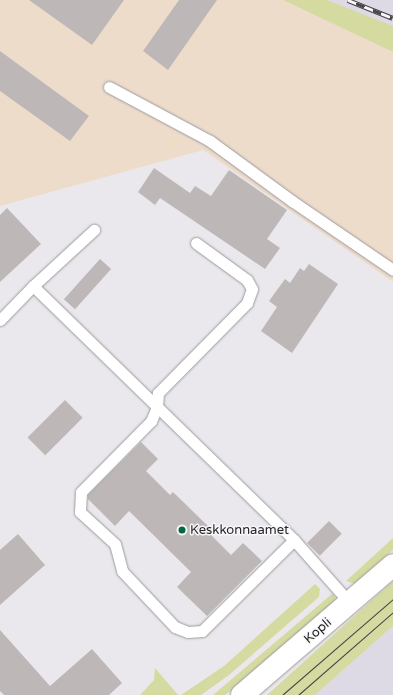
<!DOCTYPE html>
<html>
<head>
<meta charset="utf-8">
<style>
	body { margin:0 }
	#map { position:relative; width:393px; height:695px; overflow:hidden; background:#eae8ec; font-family:"Varela Round",sans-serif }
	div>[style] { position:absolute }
	.built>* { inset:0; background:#dedae5 }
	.industrial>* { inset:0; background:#eedccb }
	.green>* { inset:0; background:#d5dba0 }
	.building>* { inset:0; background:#bdb8b7; transform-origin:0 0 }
	.roads { filter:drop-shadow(0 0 1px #9c9a9e) drop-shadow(0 0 1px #9c9a9e) }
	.lane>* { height:11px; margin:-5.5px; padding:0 5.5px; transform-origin:5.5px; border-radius:5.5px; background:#fff }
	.secondary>* { height:22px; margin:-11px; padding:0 11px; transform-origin:11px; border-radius:11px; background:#fff }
	.tram>* { height:1px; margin:-0.5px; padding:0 0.5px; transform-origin:0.5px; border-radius:0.5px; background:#464647 }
	.rail>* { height:4.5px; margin-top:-2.25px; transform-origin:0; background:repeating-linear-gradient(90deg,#f7f6fa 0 9px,#464647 0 18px); box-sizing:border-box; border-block:1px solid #464647 }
	.dots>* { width:11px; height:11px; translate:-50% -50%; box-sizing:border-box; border:2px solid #f7f6fa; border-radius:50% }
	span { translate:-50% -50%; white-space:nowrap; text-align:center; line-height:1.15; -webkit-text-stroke:3px #f7f6fa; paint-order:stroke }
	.poi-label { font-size:13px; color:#262627 }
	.left { translate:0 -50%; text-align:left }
	.street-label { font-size:13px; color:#262627 }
</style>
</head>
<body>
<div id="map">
	<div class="built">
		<i style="clip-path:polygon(283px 0,393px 0,393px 52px)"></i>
		<i style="clip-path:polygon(393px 626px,393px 695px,315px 695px)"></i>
	</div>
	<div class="industrial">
		<i style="clip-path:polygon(0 0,283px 0,393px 52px,393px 282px,203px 150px,0 206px)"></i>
	</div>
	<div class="green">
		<i style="clip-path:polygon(283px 0,327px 0,393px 26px,393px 52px)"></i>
		<i style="clip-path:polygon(393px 538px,393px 550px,355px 584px,346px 581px)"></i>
		<i style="clip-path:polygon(393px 581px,393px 626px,315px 695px,267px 695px)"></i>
		<i style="clip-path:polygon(315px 584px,320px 589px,319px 597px,229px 675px,201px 695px,181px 695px,224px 666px)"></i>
		<i style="clip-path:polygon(333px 593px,335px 598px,333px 605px,249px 678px,225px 695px,213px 695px)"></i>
		<i style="clip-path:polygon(155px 668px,178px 695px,140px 695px,154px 680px)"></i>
	</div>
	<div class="building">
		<i style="clip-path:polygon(29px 0,124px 0,92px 45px)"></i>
		<i style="clip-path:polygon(179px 0,217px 0,168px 70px,143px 51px)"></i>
		<i style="clip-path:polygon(0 51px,89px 116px,70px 141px,0 91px)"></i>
		<i style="clip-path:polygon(154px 168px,190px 193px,195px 186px,211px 196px,229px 170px,287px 210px,267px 239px,280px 248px,265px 269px,160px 198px,155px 205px,138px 192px)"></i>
		<i style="clip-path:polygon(7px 208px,41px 244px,0 282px,0 215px)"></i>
		<i style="left:100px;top:259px;width:15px;height:54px;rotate:42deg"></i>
		<i style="clip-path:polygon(309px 264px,338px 284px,292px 353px,261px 331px,277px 307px,269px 301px,285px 279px,290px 283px,300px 268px,304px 271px)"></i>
		<i style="left:65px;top:400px;width:25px;height:53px;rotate:45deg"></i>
		<i style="clip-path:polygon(141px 442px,158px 459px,146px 471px,170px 495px,173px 492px,210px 528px,207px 531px,231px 555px,243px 543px,262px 561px,207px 616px,177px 587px,191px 572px,129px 511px,115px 526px,88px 499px,88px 495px)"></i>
		<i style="left:329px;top:521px;width:18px;height:31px;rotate:45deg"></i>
		<i style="clip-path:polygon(18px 534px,45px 565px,0 605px,0 550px)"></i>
		<i style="clip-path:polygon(0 630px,50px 686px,92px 649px,122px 683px,109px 695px,4px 695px,0 691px)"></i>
	</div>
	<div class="roads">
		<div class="lane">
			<i style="left:109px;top:87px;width:115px;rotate:28.1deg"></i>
			<i style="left:210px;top:141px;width:102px;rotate:36.2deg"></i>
			<i style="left:292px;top:201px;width:122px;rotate:34.3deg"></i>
			<i style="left:196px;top:243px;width:63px;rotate:36deg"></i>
			<i style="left:247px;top:280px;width:10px;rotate:61deg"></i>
			<i style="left:252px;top:289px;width:15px;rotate:110deg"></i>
			<i style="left:247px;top:303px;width:127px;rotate:134.7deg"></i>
			<i style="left:158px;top:393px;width:14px;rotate:94deg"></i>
			<i style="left:157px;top:407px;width:15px;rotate:113deg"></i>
			<i style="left:151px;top:421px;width:100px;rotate:134.6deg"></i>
			<i style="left:81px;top:492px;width:20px;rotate:93deg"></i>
			<i style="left:80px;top:512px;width:47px;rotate:42.4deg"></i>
			<i style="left:115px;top:544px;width:28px;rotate:75deg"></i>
			<i style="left:122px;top:571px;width:77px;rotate:46.6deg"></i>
			<i style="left:175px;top:627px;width:14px;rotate:21deg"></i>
			<i style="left:188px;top:632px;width:14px;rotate:-4deg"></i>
			<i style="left:202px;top:631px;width:129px;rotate:-44.7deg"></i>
			<i style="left:33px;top:286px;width:83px;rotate:-42.6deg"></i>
			<i style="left:0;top:320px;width:47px;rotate:-45.9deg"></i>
			<i style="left:33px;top:286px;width:364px;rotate:44.2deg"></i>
			<i style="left:294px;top:540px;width:84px;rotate:48.4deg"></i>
		</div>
		<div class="secondary">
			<i style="left:242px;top:695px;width:199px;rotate:-40.7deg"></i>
		</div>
	</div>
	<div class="tram">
		<i style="left:282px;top:695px;width:147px;rotate:-40.9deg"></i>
		<i style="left:298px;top:695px;width:126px;rotate:-41.1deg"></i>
	</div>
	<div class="rail">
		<i style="left:348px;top:0;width:48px;rotate:21.8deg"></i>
	</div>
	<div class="dots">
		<i style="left:182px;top:530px;background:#03693f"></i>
	</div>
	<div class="poi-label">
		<span class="left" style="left:190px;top:530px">Keskkonnaamet</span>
	</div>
	<div class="street-label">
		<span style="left:318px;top:631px;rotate:-41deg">Kopli</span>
	</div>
</div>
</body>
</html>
